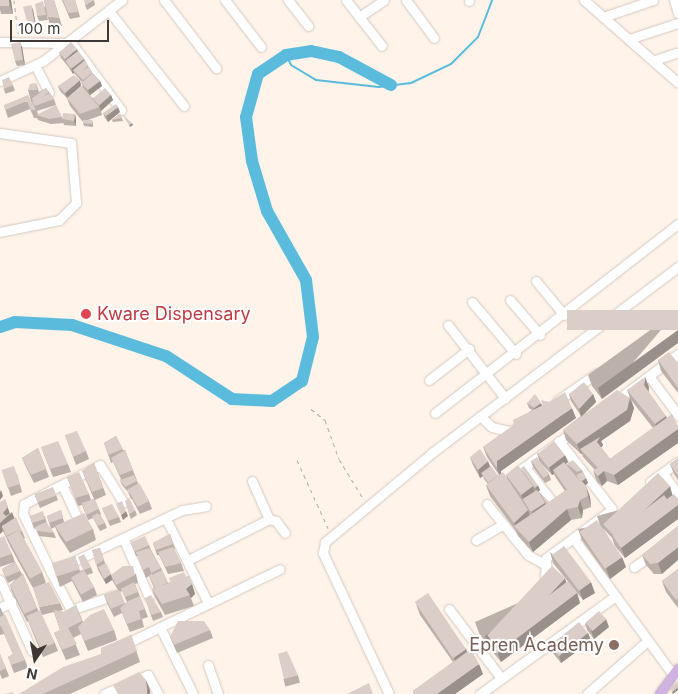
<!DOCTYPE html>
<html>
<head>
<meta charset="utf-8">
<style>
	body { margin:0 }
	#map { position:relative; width:678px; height:694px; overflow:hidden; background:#fff3ea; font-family:Inter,sans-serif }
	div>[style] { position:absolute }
	.stream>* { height:2px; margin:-1px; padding:0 1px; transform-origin:1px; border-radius:1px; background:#5abbdc }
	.river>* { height:12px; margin:-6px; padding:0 6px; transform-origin:6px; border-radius:6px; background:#5abbdc }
	.path>* { height:1px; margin-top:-0.5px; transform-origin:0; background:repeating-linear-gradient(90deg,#b5aca5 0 4px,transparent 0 8px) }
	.roads { filter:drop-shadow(0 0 1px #d4c8bf) drop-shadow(0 0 1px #d4c8bf) }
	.minor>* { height:9px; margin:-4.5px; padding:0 4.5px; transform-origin:4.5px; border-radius:4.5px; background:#fff }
	.major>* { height:10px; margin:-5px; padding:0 5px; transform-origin:5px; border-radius:5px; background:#cfb2df }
	.wall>* { inset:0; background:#bcb0ab; transform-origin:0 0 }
	.shaded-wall>* { inset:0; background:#99908b }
	.building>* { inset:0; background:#dbcdc7; transform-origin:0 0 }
	.dots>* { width:14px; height:14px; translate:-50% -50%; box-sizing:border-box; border:2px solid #fff; border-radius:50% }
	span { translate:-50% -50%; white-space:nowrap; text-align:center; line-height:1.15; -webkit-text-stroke:4px #fff; paint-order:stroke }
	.health-label { font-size:18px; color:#be3a42 }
	.left { translate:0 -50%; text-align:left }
	.education-label { font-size:18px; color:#785e54 }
	.right { translate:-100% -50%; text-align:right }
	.north { position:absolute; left:10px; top:634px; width:50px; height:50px; -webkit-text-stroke:4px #fff; paint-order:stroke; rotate:192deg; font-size:14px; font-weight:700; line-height:20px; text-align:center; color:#3d3835 }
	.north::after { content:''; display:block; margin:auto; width:18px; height:22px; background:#3d3835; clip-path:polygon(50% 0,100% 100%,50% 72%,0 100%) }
	.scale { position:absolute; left:10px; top:20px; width:99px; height:22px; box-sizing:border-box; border:2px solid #3d3835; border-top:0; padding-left:6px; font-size:15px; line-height:18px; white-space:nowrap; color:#3d3835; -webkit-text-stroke:4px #fff; paint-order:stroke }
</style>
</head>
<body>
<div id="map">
	<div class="stream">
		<i style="left:286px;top:55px;width:11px;rotate:63deg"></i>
		<i style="left:291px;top:65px;width:29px;rotate:31deg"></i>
		<i style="left:316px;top:80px;width:63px;rotate:6.3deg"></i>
		<i style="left:379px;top:87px;width:32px;rotate:-7deg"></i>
		<i style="left:411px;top:83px;width:44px;rotate:-25.4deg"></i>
		<i style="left:451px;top:64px;width:38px;rotate:-45deg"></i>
		<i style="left:478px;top:37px;width:40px;rotate:-69deg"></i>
	</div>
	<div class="river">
		<i style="left:0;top:327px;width:16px;rotate:-18deg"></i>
		<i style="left:15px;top:322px;width:57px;rotate:3deg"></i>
		<i style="left:72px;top:325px;width:99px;rotate:18.3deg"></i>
		<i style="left:166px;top:356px;width:79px;rotate:33.1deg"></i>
		<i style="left:232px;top:399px;width:40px;rotate:2.9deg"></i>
		<i style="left:272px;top:401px;width:36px;rotate:-34deg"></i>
		<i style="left:302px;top:381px;width:45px;rotate:-76deg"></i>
		<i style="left:313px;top:337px;width:57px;rotate:-97deg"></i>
		<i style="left:306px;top:280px;width:79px;rotate:-119.5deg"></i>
		<i style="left:267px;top:211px;width:52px;rotate:-106.7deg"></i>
		<i style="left:252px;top:161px;width:44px;rotate:-97.8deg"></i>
		<i style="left:246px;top:117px;width:45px;rotate:-74.4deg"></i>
		<i style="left:258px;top:74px;width:34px;rotate:-34deg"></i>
		<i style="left:286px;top:55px;width:25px;rotate:-9deg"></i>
		<i style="left:311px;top:51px;width:29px;rotate:12deg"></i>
		<i style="left:339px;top:57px;width:59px;rotate:28.3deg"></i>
	</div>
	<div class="path">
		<i style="left:14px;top:0;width:34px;rotate:83deg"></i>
		<i style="left:311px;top:409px;width:18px;rotate:38deg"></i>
		<i style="left:325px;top:420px;width:41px;rotate:70.3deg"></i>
		<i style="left:339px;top:459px;width:48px;rotate:58.6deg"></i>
		<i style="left:297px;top:460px;width:75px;rotate:65.5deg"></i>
	</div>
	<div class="roads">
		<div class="minor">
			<i style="left:164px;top:0;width:86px;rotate:52.6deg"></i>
			<i style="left:225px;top:0;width:59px;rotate:52.5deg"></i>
			<i style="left:288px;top:0;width:33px;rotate:52deg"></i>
			<i style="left:346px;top:0;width:58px;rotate:52deg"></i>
			<i style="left:406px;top:0;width:47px;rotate:53.6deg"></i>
			<i style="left:469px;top:0;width:1px;rotate:90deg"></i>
			<i style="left:584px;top:0;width:125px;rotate:41.4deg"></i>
			<i style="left:674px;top:0;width:14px;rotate:73deg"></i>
			<i style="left:109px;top:11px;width:121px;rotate:51.7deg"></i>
			<i style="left:359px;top:17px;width:30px;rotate:-34deg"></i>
			<i style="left:603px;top:17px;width:53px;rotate:-18.8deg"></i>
			<i style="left:629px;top:39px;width:52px;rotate:-18.1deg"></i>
			<i style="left:70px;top:41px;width:86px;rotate:53.5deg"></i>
			<i style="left:0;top:42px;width:66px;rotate:0.9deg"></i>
			<i style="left:655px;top:60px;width:24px;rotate:-19deg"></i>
			<i style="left:35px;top:65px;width:31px;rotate:63deg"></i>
			<i style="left:0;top:81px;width:47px;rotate:-24.9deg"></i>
			<i style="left:43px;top:61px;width:100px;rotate:-37.7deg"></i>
			<i style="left:0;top:133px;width:72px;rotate:8deg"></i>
			<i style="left:71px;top:143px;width:60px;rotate:85.2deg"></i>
			<i style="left:76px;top:203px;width:24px;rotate:135deg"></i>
			<i style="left:59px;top:220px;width:60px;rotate:168.5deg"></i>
			<i style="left:536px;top:281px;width:44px;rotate:50.5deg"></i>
			<i style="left:510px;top:300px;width:46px;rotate:49.4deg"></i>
			<i style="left:472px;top:302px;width:68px;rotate:49.8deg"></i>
			<i style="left:448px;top:325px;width:93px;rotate:52deg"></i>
			<i style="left:649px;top:376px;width:49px;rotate:53.4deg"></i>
			<i style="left:429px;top:380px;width:51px;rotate:-37.8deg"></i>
			<i style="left:557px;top:401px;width:49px;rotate:-35deg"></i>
			<i style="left:615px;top:401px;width:79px;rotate:-36.7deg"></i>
			<i style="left:435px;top:413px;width:308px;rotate:-37.9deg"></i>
			<i style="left:480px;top:416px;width:16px;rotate:43deg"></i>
			<i style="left:492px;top:427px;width:18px;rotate:13deg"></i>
			<i style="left:510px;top:431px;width:8px;rotate:-23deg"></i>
			<i style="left:559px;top:441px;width:86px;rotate:52.1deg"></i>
			<i style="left:525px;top:467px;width:48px;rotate:51.7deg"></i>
			<i style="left:516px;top:473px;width:72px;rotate:-35.9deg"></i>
			<i style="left:663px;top:473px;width:27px;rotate:56deg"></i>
			<i style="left:252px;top:481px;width:42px;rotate:65.9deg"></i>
			<i style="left:650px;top:482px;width:34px;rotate:-36deg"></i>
			<i style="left:62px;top:485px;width:38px;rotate:65deg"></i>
			<i style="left:487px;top:504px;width:65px;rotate:51.2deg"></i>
			<i style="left:528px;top:555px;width:21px;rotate:29deg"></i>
			<i style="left:166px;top:519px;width:94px;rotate:63.4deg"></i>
			<i style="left:123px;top:538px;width:64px;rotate:66.2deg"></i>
			<i style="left:574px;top:539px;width:170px;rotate:53.9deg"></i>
			<i style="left:476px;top:540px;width:30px;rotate:-30deg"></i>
			<i style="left:188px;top:560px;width:91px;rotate:-26.8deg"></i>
			<i style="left:269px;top:519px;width:7px;rotate:16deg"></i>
			<i style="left:276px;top:521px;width:15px;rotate:53deg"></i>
			<i style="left:634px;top:567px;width:22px;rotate:-36deg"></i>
			<i style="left:51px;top:572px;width:64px;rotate:-115.8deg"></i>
			<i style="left:23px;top:514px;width:10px;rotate:-84deg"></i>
			<i style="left:24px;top:504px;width:85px;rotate:-27.2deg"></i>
			<i style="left:100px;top:465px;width:44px;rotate:58.1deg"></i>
			<i style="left:545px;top:577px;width:19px;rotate:-87deg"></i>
			<i style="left:546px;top:558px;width:76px;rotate:-36.4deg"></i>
			<i style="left:0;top:580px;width:78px;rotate:65.7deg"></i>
			<i style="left:115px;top:595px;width:46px;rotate:161.2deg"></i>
			<i style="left:71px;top:610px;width:43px;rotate:-117.8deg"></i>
			<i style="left:51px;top:572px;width:145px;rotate:-25.3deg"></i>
			<i style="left:182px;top:510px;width:24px;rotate:-9deg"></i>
			<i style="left:0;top:608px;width:13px;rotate:-29deg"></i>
			<i style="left:449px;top:609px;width:86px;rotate:53deg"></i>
			<i style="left:160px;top:627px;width:75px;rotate:63.8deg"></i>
			<i style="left:123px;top:645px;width:174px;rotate:-25.8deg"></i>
			<i style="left:208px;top:665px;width:31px;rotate:71deg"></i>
			<i style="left:104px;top:694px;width:48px;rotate:-23.4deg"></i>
			<i style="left:148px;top:675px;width:21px;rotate:62deg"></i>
			<i style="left:389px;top:694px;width:156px;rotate:-115.1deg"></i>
			<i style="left:323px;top:553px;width:11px;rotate:-80deg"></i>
			<i style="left:325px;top:542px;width:141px;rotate:-39.8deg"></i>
			<i style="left:433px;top:452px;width:307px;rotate:-37.1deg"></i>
			<i style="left:480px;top:694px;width:165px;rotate:-35.9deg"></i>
			<i style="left:587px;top:694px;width:79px;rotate:-41.4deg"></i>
		</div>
		<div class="major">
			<i style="left:660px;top:694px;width:31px;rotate:-54deg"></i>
		</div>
	</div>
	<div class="wall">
		<i style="clip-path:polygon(0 0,11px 0,13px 14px,1px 14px,0 10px)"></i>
		<i style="clip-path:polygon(44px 0,54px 0,62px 26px,50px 25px,46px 11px,48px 20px,39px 21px,37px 16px,45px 6px)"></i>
		<i style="clip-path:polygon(62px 0,75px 0,80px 17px,70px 19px)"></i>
		<i style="clip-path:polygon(94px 0,95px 5px,87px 10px,85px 5px)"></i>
		<i style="clip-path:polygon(33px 10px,37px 30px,30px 30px,28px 25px)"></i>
		<i style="clip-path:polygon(22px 47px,25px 65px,17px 66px,15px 61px)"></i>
		<i style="clip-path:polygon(78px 51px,84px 59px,93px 74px,100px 81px,102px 86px,90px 95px,92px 98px,111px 95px,113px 100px,101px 111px,102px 115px,88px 120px,92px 120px,93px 123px,93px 127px,84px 126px,83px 122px,70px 106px,67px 98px,83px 87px,81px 83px,82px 82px,74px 73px,73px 74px,67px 65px,61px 58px,59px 52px)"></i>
		<i style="clip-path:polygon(36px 83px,39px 92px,46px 88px,54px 99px,56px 105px,37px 111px,38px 114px,62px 117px,64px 123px,51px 124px,38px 120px,37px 118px,34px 118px,30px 109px,8px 118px,4px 105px,31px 101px,28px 90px)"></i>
		<i style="left:13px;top:85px;width:6px;height:10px;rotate:72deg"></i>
		<i style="clip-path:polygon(58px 86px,81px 86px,67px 98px,60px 91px)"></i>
		<i style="clip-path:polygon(120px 112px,108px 122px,105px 118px,103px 113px)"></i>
		<i style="clip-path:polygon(75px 114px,76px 119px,76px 126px,64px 125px,62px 119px)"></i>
		<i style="clip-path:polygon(120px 114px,123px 121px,113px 122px,112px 120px)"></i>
		<i style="clip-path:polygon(678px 310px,602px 399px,592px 386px,588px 375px)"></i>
		<i style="clip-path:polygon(658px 360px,678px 363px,678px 393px,661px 371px)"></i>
		<i style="clip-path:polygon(evenodd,649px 387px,648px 391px,667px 418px,678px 426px,678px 443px,618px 485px,607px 481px,602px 486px,597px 482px,593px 471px,595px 470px,583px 457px,582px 454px,581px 454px,566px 440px,563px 430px,581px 416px,571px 401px,569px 394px,593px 394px,596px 402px,584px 414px,630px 398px,627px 390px,649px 387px,631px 400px,653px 428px,610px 459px,601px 447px,603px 445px,601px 441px,630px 421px,634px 408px,631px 400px)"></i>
		<i style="clip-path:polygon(527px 403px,542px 405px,576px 418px,501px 471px,501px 473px,507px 479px,506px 475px,518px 466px,540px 490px,538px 492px,541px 497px,539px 492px,549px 502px,565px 491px,556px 478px,554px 474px,552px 475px,540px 462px,549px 474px,551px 480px,545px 483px,533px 467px,531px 461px,539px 460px,537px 453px,568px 462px,566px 464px,582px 470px,588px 483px,585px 485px,590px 497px,591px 507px,583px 510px,582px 518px,571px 520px,533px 552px,518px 536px,516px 531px,490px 496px,486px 485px,488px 484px,484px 479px,483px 476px,480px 478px,473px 465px,470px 457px,490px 467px,498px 476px,499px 475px,487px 457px,483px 447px,514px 425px,532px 410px,529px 408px)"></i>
		<i style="clip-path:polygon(65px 435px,86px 451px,89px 459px,76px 465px)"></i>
		<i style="clip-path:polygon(116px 436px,123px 450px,125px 450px,138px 483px,149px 501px,152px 509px,140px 514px,132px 499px,131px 499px,128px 492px,122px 485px,120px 480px,121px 479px,113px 462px,111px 463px,104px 443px)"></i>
		<i style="clip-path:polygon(41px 447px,68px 464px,71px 472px,53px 477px)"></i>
		<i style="clip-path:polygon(38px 448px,49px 477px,34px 483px,25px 465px,22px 458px)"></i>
		<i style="clip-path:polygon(678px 458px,678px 480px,674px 474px,670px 464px)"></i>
		<i style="clip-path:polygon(94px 463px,106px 495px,95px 500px,101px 514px,100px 515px,105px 523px,107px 528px,100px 531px,93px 518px,88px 520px,82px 505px,78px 506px,67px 477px,89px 494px,91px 500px,94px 499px,82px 471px)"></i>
		<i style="clip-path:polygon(2px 470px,17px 474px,22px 492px,11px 496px)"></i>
		<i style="clip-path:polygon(56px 495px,58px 500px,40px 508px,35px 496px)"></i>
		<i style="clip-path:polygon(673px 495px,678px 499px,678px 519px,625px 558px,615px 546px,612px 538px,603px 528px,626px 567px,610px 579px,582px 540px,578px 529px,600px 525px,597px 516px)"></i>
		<i style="clip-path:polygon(102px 508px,119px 517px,121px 522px,110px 526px)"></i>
		<i style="clip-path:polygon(61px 510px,64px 522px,93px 529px,96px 540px,70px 553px,59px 536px,55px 527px,51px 529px,47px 516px)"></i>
		<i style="clip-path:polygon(135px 510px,137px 515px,131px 519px,129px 514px)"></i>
		<i style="clip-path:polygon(10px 513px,15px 518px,22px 531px,25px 538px,24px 539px,42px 572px,46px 583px,33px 588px,10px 546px,3px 531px,0 534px)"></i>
		<i style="clip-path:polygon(30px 516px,45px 516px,47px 524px,54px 533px,56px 538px,39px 536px,36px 528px,34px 529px)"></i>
		<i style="clip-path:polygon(678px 526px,662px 574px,654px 574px,646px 565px,642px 555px)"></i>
		<i style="clip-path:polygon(170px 534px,175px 549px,174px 549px,181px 563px,184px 571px,168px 574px,159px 555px,157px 555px,153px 543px)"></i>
		<i style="clip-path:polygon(0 538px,12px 554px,15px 562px,22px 574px,23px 574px,38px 610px,55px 643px,58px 651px,43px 657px,28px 621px,27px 622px,12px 592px,10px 585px,16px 579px,8px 583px,4px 574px,2px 569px,14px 562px,0 567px)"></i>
		<i style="clip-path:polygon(131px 543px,149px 545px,151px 550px,161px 568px,168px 583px,189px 576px,195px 594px,191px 598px,194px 606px,165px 615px,156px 599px,152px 589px,154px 588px,149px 576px,152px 575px,152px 574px,146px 578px,138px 556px,136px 556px)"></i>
		<i style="clip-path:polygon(evenodd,100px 548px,105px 563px,111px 575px,136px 574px,138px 583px,135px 584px,148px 617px,142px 619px,144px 627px,130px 632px,122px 613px,114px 617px,107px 603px,104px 595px,118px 590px,112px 580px,106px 584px,98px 570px,92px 550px,100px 548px,122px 591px,127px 602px,125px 604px,120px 592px,122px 591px)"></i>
		<i style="clip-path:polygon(550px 552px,595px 593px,583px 600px,553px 563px)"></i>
		<i style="clip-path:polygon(75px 556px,80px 571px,91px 567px,93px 573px,87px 575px,94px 587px,97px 595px,83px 602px,72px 581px,60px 587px,53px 566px)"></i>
		<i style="clip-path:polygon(678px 569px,678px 608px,666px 592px,662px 581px)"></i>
		<i style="clip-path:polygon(566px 582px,577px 593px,580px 603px,501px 662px,491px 650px,490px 646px,489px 647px,479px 633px,475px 622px)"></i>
		<i style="clip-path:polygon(145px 598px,161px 612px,163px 617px,153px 621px)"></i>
		<i style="clip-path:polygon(60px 603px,63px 610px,59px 611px,64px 612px,76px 605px,83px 622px,114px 630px,117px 640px,88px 651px,81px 634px,73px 638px,80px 655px,66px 660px,54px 633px,60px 630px,54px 612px,42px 615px,39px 607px)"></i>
		<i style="clip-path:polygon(416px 604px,466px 649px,467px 652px,483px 674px,455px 694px,414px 694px,413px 691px,453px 662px,420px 615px)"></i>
		<i style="clip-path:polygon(0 607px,25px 660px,28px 668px,14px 673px,8px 657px,13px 654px,4px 634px,0 635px)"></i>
		<i style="clip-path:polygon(585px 623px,609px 627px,594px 639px,587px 630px)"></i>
		<i style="clip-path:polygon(210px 630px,213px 638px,177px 653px,170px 637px)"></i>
		<i style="clip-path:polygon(588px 633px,591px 641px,561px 663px,553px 653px,550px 645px)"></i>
		<i style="clip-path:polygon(131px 635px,140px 662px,70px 694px,19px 694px,101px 654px)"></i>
		<i style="clip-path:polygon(0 654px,9px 676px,2px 679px,0 674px)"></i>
		<i style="left:298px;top:675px;width:8px;height:15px;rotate:76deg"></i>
	</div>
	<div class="shaded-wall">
		<i style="clip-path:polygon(9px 0,11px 0,13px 14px,10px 6px)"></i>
		<i style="clip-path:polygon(31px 5px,33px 10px,37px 30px,35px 24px)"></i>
		<i style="clip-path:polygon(20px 42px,22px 47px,25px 65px,23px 60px)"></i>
		<i style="clip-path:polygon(77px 49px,79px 54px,66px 61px,67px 66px,65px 60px)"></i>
		<i style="clip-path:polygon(84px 59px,86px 64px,73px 70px,74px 73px,73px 74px,71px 69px)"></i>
		<i style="clip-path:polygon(80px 80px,81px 86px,67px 98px,65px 93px)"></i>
		<i style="clip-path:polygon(100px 81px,102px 86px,90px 95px,88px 90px)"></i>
		<i style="clip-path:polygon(111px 95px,113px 100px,101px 111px,99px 106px)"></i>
		<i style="clip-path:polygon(118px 107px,120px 112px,108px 122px,106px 116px)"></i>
		<i style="clip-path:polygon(75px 114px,76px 119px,76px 126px,74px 121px)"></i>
		<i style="clip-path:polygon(132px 123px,133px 125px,130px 127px,129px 125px)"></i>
		<i style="clip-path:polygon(678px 330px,678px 343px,602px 399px,598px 388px)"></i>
		<i style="clip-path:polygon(645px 377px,649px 387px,648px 396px,644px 385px)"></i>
		<i style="clip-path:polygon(593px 394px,596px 402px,581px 417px,579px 409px)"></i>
		<i style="clip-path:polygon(630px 398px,634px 408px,630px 421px,601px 441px,603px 445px,600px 449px,580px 449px,582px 454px,581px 454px,577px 444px)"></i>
		<i style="clip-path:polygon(541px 403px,543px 408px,536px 413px,534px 408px)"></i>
		<i style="clip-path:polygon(572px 408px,576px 418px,501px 471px,501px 479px,497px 468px,497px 461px)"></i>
		<i style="clip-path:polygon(666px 416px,670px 427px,659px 434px,655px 424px)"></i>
		<i style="clip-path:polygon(678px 429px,678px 443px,618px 485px,614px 475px)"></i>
		<i style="clip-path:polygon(565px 455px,568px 462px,555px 473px,553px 470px,554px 474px,552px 475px,549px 467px)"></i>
		<i style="clip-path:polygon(488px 461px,491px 469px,482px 474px,483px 476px,480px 478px,478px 470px)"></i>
		<i style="clip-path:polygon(604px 471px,607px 481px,602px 486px,598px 476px)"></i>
		<i style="clip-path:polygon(586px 478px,588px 483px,583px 487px,581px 482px)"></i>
		<i style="clip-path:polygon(538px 485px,540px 490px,537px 493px,535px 488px)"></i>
		<i style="clip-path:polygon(533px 486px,536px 494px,523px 500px,524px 503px,521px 495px)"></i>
		<i style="clip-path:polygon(586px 486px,590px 497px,591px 507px,588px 496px)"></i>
		<i style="clip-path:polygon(670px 486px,673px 497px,613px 537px,610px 528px)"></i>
		<i style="clip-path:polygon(1px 490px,3px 496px,0 500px,0 492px)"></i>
		<i style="clip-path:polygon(5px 499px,10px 514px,12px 512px,15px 520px,2px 526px,3px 531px,0 534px,0 523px,3px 513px)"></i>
		<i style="clip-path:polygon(580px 500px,583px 510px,582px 518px,578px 507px)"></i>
		<i style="clip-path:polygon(545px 503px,548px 510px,535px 520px,532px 512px)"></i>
		<i style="clip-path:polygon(678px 505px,678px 519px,625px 558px,621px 548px)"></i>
		<i style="clip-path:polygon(567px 509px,571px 520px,533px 552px,529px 542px)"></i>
		<i style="clip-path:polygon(528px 510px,531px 520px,516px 527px,514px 523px)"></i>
		<i style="clip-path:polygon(126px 511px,128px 516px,123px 520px,121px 515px)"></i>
		<i style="clip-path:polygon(678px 547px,678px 560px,662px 574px,658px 563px)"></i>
		<i style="clip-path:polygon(622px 557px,626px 567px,610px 579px,606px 568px)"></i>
		<i style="clip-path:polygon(111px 574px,112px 580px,106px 584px,104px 579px)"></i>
		<i style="clip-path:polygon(565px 578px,568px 589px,487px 640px,490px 646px,489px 647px,485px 636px)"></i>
		<i style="clip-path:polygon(591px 582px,595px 593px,583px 600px,579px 590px)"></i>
		<i style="clip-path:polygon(192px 584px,195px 594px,191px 598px,186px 589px)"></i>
		<i style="clip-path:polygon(577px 593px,580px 603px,501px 662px,497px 651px)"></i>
		<i style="clip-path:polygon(606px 619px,609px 627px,594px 639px,591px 631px)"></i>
		<i style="clip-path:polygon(588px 633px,591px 641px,561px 663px,559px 655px)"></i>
		<i style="clip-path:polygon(466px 649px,470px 659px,458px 669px,454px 658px)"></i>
		<i style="clip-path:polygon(479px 664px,483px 674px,455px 694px,437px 694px)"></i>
		<i style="clip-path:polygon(146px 680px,150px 690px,150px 694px,147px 694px)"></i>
		<i style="clip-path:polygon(678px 687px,678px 690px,673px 694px,672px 692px)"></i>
	</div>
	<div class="building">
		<i style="left:0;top:0;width:9px;height:6px"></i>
		<i style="clip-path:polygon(44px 0,54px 0,59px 18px,48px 17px)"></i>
		<i style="clip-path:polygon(63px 0,75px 0,78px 12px,68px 13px)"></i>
		<i style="clip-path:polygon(84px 0,94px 0,85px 5px)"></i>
		<i style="clip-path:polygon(43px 1px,46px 15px,37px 16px,35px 4px)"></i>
		<i style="clip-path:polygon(31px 5px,35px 24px,28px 25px,23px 7px)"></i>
		<i style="clip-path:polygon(20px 42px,23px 60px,15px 61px,11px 44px)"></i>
		<i style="left:71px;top:42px;width:9px;height:16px;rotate:49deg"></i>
		<i style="left:78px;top:51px;width:10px;height:16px;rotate:53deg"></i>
		<i style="clip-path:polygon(85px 60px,88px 66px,83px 70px,89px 67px,92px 73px,83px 80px,73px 70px)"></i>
		<i style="clip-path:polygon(93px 73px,100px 81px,88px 90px,81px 83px)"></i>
		<i style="clip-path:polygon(74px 75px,80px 80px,65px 93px,58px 86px)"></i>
		<i style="clip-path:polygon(9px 77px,13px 85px,4px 89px,2px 80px)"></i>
		<i style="clip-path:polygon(36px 83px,37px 90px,28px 90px,30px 84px)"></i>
		<i style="clip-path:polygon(82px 86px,99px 107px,80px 114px,67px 98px)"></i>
		<i style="left:46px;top:88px;width:5px;height:18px;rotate:53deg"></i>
		<i style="left:105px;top:88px;width:9px;height:16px;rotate:49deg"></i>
		<i style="clip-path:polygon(50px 93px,54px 99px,35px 106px,32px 102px)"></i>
		<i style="clip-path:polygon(28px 95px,36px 110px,31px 110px,27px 101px,5px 110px,4px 105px)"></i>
		<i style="clip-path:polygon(116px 104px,118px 107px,106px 116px,103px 113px)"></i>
		<i style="clip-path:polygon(56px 105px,62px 117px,49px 119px,36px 115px)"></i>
		<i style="clip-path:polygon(63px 113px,75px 114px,74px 121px,62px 119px)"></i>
		<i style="clip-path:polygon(120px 114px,122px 118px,112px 120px)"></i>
		<i style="clip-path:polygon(122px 114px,132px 123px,129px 125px)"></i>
		<i style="clip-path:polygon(83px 120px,92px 120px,92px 124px,83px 123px)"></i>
		<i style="left:678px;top:310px;width:20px;height:111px;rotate:90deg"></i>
		<i style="clip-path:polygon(669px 352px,678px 363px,678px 388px,658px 360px)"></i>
		<i style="clip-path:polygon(645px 377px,644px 385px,666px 416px,655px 424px,627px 390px)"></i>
		<i style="clip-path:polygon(584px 382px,593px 394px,579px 409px,569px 394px)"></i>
		<i style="clip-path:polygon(617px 390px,630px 398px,627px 410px,577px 444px,563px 430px)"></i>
		<i style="clip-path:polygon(565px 392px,572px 408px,497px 461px,497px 468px,483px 447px,514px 425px,513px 420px,543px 405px,541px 400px,549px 402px)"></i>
		<i style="clip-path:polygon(535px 394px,541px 403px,534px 408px,527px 403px)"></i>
		<i style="clip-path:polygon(672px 414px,678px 426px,678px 429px,614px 475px,604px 471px,598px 476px,593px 471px)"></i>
		<i style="clip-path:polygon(77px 431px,86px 451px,73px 457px,65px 435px)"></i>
		<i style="clip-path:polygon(116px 436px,123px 449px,108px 455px,104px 443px)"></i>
		<i style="clip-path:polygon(600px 437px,597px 442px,610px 459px,598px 468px,580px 449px)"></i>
		<i style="clip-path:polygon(58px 441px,68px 464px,50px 469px,41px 447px)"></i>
		<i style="left:554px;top:441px;width:18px;height:21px;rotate:52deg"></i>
		<i style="clip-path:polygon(38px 448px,46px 469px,31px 475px,22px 458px)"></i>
		<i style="clip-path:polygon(480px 449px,488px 461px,478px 470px,470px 457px)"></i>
		<i style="clip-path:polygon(125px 450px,133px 470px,120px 475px,111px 458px)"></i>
		<i style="left:537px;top:457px;width:21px;height:7px;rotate:55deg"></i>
		<i style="clip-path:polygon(678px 458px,678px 476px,670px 464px)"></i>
		<i style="clip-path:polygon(573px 460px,582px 470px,577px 472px,567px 464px)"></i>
		<i style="clip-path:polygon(564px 462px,580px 481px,567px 490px,553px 470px)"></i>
		<i style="clip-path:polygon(94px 463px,103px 488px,92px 492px,82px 471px)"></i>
		<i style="left:14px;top:466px;width:19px;height:13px;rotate:72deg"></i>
		<i style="left:491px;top:466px;width:12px;height:12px;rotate:55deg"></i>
		<i style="left:518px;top:466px;width:25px;height:15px;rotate:53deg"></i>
		<i style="left:524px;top:466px;width:24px;height:4px;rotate:54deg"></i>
		<i style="clip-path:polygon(79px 472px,89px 494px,75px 498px,67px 477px)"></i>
		<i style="clip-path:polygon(503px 472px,528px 510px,514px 523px,486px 485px)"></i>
		<i style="clip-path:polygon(583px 472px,586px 478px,582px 481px,581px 480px,580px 481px,576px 475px)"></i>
		<i style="left:658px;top:473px;width:18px;height:75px;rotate:47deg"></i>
		<i style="clip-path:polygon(134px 475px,137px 481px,125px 487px,120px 480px)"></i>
		<i style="clip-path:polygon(581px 480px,586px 486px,588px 496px,580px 500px,578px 507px,567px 509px,529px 542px,514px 526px)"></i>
		<i style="clip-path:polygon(139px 483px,141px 486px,130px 492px,130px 493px,129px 494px,127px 490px)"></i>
		<i style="left:141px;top:486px;width:17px;height:13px;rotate:62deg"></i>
		<i style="left:53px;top:487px;width:9px;height:20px;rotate:69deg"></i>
		<i style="left:537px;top:490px;width:15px;height:17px;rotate:58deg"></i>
		<i style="clip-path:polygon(539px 492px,549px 502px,547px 504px)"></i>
		<i style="clip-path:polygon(674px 494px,678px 499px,678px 505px,621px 548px,612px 535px,664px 495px,667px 499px)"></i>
		<i style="clip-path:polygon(129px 498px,135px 510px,129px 514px,125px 501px)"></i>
		<i style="clip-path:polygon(5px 499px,8px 507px,3px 513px,6px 516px,12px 512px,0 523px,0 502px)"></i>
		<i style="clip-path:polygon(94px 499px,99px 509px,86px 515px,82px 503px)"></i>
		<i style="clip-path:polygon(122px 501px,126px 511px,121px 515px,116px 504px)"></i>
		<i style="clip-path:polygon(112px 504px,119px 517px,108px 521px,102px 508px)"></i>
		<i style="clip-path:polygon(61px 510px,63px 518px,49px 523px,47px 516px)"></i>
		<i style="clip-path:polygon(43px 511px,45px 519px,32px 523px,30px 516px)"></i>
		<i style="clip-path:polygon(84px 513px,93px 529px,66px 542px,55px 526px)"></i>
		<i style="clip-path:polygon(98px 513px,105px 523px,98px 526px,92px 516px)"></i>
		<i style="clip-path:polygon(16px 517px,22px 531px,20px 532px,19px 530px,6px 536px,7px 538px,2px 526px)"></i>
		<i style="left:597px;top:520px;width:45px;height:21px;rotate:56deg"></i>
		<i style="clip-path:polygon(46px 522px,54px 533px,37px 531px,35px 527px)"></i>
		<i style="clip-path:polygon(678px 526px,678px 547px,658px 563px,650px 564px,642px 555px)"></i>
		<i style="left:19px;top:530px;width:48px;height:14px;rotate:61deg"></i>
		<i style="clip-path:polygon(170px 534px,173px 544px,156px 550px,153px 543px)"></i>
		<i style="clip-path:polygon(4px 536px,12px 554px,0 558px,0 538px)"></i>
		<i style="left:145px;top:536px;width:10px;height:16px;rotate:66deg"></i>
		<i style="left:564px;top:546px;width:45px;height:15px;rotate:53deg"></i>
		<i style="clip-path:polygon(173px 547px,181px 563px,165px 567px,158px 552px)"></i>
		<i style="clip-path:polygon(100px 548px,104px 560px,96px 565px,92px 550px)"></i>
		<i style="clip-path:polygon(149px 548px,161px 568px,151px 573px,149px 567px,143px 570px,136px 552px)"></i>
		<i style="clip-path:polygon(84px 554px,91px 567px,83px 570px,78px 557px)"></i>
		<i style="left:75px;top:556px;width:14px;height:24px;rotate:73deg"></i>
		<i style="clip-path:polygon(15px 562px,20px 571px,6px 577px,2px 569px)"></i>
		<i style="clip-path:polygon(106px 563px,111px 574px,104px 579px,98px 567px)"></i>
		<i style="clip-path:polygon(123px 566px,133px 566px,135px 575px,116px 585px,111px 575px)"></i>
		<i style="left:552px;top:566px;width:18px;height:95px;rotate:43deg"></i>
		<i style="clip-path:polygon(678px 569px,678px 598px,676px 600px,662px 581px)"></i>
		<i style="left:84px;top:570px;width:20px;height:15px;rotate:60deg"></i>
		<i style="left:162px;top:570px;width:14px;height:14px;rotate:65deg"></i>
		<i style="clip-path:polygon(184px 572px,186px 577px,171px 582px,169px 578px)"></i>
		<i style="clip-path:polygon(23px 574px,37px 608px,24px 614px,10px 585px)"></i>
		<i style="clip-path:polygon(189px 576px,192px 584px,186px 589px,190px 595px,162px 604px,152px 589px)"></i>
		<i style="left:568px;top:581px;width:15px;height:100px;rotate:53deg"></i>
		<i style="clip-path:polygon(49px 582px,60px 603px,39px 607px,33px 588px)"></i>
		<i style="clip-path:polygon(134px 582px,138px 592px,125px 597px,121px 589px)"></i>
		<i style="clip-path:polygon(119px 590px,125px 603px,111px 609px,104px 595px)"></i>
		<i style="left:428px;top:593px;width:68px;height:16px;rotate:56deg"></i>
		<i style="clip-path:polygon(151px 595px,161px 612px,151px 615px,145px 598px)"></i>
		<i style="clip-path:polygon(140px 596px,145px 609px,139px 611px,141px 619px,127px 624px,120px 608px,128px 601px)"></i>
		<i style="clip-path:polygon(76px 605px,82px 621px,68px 628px,77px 644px,62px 650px,54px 633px,60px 630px,54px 610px,64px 612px)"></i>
		<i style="clip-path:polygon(104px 609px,114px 630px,84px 641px,78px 627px,90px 615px)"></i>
		<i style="left:40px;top:610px;width:36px;height:15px;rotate:66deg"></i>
		<i style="left:599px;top:611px;width:11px;height:18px;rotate:49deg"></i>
		<i style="clip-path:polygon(5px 614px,25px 660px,11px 665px,8px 657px,13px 654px,1px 626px,0 626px,0 617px)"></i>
		<i style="clip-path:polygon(178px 621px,204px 621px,210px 630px,174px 645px,170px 637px)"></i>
		<i style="left:579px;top:622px;width:14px;height:37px;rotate:51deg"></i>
		<i style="clip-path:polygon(131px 635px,137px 651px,43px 694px,19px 694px,63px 667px,101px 654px,101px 648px)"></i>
		<i style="clip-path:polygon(471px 649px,479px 664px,437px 694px,415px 694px,413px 691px)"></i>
		<i style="clip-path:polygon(287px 651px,298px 675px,284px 679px,278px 654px)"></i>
		<i style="clip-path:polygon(0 654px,6px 668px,0 671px)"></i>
		<i style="clip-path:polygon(139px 672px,146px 680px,147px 694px,118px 694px,113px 685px)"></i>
		<i style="clip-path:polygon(677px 682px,678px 683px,678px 687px,672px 692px,670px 688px)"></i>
		<i style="clip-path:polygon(369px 683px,373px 694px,347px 694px)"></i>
		<i style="clip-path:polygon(12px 692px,14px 694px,5px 694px)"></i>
	</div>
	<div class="dots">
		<i style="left:86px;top:314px;background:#e0444e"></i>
		<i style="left:614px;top:645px;background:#8d6e63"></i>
	</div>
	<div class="health-label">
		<span class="left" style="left:97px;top:314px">Kware Dispensary</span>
	</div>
	<div class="education-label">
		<span class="right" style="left:604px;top:645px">Epren Academy</span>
	</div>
	<div class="north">N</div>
	<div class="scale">100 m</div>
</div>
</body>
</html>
